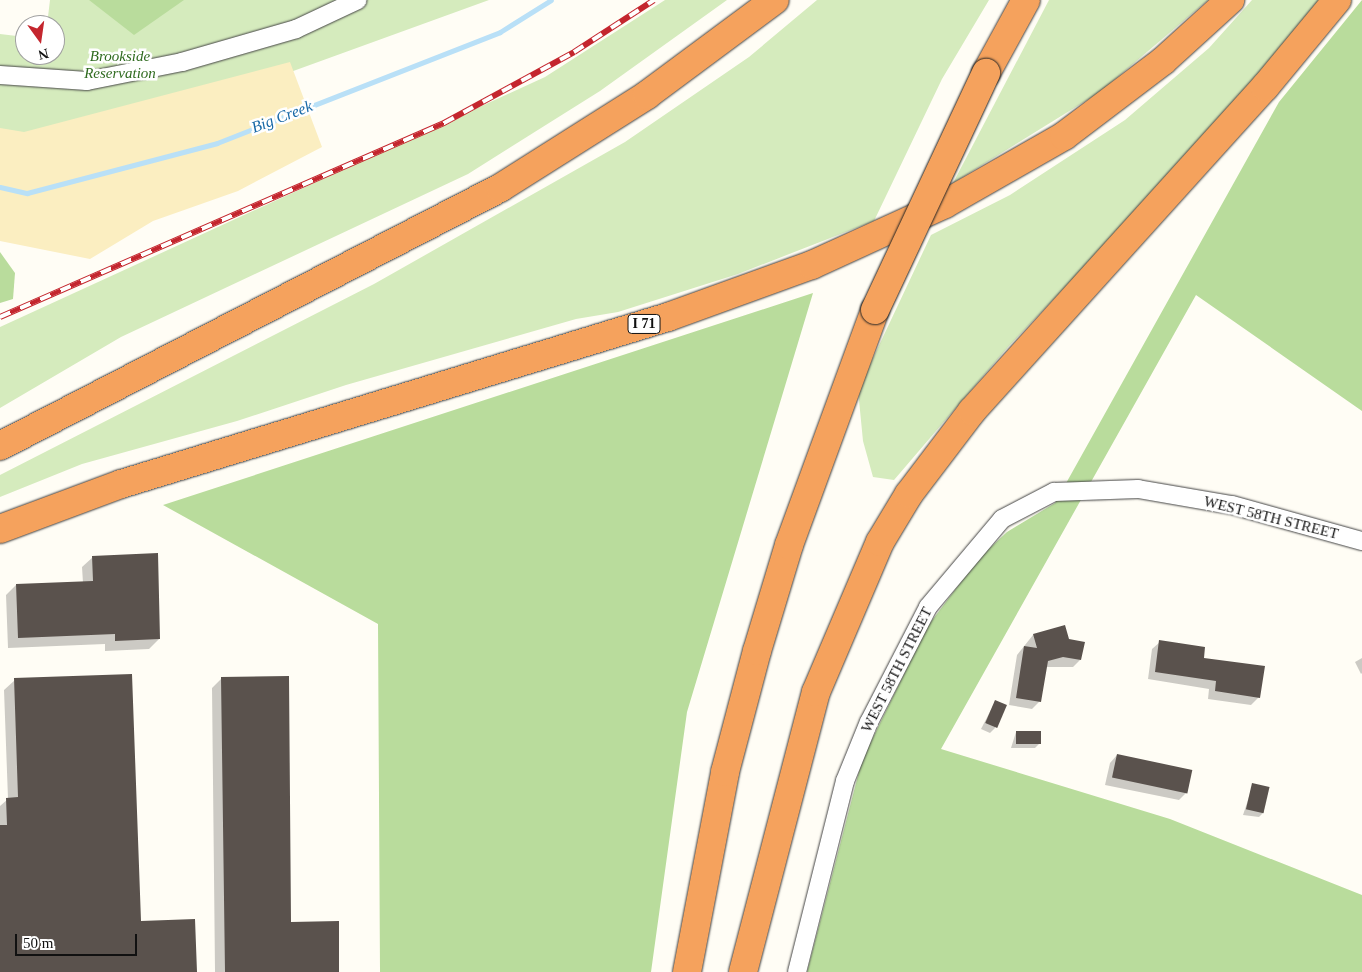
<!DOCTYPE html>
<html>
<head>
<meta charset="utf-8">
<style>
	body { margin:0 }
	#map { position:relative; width:1362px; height:972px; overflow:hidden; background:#fffdf5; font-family:Georgia,serif }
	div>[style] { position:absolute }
	.green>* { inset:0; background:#d5ebbd }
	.forest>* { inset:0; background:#b9dc9c }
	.sand>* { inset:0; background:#fbeec1 }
	.shadow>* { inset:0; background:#0003 }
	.stream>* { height:5px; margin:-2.5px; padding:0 2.5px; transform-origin:2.5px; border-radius:2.5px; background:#b9e0f7 }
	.building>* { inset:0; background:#5a524d; transform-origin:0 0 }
	.roads { filter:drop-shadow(0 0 1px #444) drop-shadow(0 0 1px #444) }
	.minor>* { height:18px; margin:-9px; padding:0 9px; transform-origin:9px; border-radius:9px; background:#fff }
	.motorway>* { height:28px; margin:-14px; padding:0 14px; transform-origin:14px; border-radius:14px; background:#f5a25d }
	.rail>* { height:5.5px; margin-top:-2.75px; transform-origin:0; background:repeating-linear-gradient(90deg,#fff 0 11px,#c4262e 0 22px); box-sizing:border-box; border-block:1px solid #c4262e }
	.bridges { filter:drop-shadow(0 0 1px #222) drop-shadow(0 0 1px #222) }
	.motorway-bridge>* { height:28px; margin:-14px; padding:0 14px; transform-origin:14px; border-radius:14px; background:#f5a25d }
	span { translate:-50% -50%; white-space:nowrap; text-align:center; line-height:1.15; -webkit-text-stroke:5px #fff; paint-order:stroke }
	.shield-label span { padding:1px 4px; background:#fff; border:1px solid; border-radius:4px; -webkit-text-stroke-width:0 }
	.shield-label { font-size:14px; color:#111; font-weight:700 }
	.park-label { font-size:15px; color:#2f6b1f; font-style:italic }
	.street-label { font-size:15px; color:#111 }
	.water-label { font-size:16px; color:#1768a6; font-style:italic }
	.north { position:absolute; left:15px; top:15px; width:50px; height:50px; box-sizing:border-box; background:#fff; border:1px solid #a0a0a0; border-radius:50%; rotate:166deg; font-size:14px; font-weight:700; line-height:20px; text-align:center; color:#111 }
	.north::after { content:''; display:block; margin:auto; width:18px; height:22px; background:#c4262e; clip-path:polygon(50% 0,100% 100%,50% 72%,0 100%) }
	.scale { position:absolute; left:15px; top:934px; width:122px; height:22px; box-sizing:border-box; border:2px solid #111; border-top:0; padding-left:6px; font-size:15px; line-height:18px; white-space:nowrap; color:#111; -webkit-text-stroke:4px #fff; paint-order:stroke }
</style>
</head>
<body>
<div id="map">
	<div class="green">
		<i style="clip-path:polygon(50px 0,489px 0,133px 129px,0 135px,0 34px,25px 37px,25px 55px,55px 55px,55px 25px,47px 25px)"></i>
		<i style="clip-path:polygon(665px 0,727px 0,600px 91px,468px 174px,121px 337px,0 408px,0 327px,545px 77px)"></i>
		<i style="clip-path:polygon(817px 0,989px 0,942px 79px,874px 221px,738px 274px,618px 312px,576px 319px,346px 385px,237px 421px,82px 464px,0 497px,0 475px,374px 284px,625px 142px,749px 57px)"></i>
		<i style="clip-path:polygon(1049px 0,1208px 0,1100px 92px,953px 183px)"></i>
		<i style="clip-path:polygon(1252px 0,1321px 0,1175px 172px,1008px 347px,894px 480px,873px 477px,863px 441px,858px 390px,931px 235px,1010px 195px,1125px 120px,1209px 48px)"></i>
	</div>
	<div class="forest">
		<i style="clip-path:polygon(89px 0,184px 0,134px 35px)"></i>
		<i style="clip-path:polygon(1362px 0,1362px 411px,1196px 295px,941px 749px,1170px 819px,1362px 895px,1362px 972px,807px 972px,862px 760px,927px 627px,979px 558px,1007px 532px,1055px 503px,1279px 102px)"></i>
		<i style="clip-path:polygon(0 252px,15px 273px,13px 299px,0 303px)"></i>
		<i style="clip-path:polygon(813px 293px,687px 712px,651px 972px,380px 972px,378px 624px,163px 505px)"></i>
	</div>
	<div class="sand">
		<i style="clip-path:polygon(290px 62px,322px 147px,238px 191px,153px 221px,90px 259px,0 241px,0 128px,24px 132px)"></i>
	</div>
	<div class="shadow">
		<i style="clip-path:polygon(93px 557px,159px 639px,149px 649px,105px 651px,105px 644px,8px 648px,6px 595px,16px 585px,83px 583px,82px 567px)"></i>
		<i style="clip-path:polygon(1033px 635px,1068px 640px,1080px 660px,1073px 667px,1045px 667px,1040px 701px,1032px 709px,1009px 705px,1017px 655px)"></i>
		<i style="clip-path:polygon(1160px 642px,1202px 659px,1259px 697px,1251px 705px,1208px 699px,1209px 689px,1148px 679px,1152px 649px)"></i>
		<i style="clip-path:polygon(1362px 658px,1362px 673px,1361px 674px,1355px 662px)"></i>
		<i style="clip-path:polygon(222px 678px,290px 923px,338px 972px,215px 972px,212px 688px)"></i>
		<i style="clip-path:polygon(15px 680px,140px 922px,195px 972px,0 972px,0 806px,8px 799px,4px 690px)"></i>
		<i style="clip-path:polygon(995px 702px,995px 728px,990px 733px,981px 729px)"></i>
		<i style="clip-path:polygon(1016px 732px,1040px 743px,1035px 748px,1011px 748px)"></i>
		<i style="clip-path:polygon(1117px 755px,1186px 793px,1179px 800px,1105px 785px,1110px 763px)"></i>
		<i style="clip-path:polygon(1253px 785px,1264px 812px,1259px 817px,1243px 815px)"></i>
	</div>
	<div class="stream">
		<i style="left:0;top:187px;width:28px;rotate:13deg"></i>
		<i style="left:27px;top:193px;width:196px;rotate:-14.7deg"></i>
		<i style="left:217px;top:143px;width:304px;rotate:-21.4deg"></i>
		<i style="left:500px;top:32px;width:60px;rotate:-32.1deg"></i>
	</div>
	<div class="building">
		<i style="clip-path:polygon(158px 553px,160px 639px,115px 641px,115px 634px,18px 638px,16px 584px,93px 581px,92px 556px)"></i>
		<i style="clip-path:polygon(1065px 625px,1069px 639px,1085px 642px,1081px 660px,1063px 657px,1048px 661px,1041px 702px,1016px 698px,1024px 646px,1037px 648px,1033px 634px)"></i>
		<i style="clip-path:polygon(1159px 640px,1205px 647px,1204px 658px,1265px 666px,1260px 698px,1215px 691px,1216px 681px,1155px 672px)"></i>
		<i style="clip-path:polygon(132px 674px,141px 921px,195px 919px,197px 972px,0 972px,0 825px,7px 825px,6px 798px,18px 797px,14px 678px)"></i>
		<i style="clip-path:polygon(289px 676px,291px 922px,339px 921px,339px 972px,225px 972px,221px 677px)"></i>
		<i style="left:995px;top:700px;width:13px;height:25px;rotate:23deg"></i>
		<i style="left:1016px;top:731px;width:25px;height:13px"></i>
		<i style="left:1117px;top:754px;width:77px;height:24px;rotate:12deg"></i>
		<i style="left:1252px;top:783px;width:18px;height:27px;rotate:13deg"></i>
	</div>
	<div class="roads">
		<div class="minor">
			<i style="left:0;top:75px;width:87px;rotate:3.9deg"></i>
			<i style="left:87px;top:81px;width:97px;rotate:-11.3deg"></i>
			<i style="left:182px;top:62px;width:119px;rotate:-16.1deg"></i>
			<i style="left:296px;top:29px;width:68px;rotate:-25.1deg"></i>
			<i style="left:797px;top:972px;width:197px;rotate:-75.9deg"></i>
			<i style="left:845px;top:781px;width:64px;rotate:-67.9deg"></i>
			<i style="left:869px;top:722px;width:129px;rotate:-62.8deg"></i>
			<i style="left:928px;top:607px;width:115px;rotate:-49.9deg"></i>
			<i style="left:1002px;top:519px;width:59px;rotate:-27.4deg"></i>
			<i style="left:1054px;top:492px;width:84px;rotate:-2deg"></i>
			<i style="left:1138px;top:489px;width:95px;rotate:9.7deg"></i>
			<i style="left:1232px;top:505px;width:135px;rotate:15.5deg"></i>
		</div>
		<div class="motorway">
			<i style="left:986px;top:73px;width:83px;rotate:-61.3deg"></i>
			<i style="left:0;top:446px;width:563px;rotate:-27.29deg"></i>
			<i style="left:500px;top:188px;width:174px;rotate:-32.3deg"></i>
			<i style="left:647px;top:95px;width:159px;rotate:-36.6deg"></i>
			<i style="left:0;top:529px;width:129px;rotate:-20.4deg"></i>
			<i style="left:121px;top:484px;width:572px;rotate:-16.98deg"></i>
			<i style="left:668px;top:317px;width:153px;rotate:-19.9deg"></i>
			<i style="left:812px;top:265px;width:146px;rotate:-24.6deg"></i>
			<i style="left:945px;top:204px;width:137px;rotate:-29.7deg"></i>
			<i style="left:1064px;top:136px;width:124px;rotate:-37.1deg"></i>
			<i style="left:1163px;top:61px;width:91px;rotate:-42.3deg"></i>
			<i style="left:687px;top:972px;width:204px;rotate:-79.2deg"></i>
			<i style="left:725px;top:772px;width:125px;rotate:-75.2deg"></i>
			<i style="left:757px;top:651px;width:111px;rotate:-73.2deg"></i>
			<i style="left:789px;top:545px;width:250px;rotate:-69.9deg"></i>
			<i style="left:743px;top:972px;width:289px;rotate:-75.4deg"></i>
			<i style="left:816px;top:692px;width:163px;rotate:-66.9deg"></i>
			<i style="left:880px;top:542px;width:56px;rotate:-58.9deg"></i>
			<i style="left:909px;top:494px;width:104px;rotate:-52.8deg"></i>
			<i style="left:972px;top:411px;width:437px;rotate:-47.9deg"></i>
			<i style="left:1265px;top:87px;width:113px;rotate:-50.4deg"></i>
		</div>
	</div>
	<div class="rail">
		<i style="left:0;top:317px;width:485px;rotate:-23.6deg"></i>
		<i style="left:444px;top:123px;width:148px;rotate:-28.6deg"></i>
		<i style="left:574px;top:52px;width:95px;rotate:-33deg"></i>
	</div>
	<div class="bridges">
		<div class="motorway-bridge">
			<i style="left:875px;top:310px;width:262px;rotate:-64.9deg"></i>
		</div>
	</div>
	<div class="shield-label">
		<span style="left:644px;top:324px">I 71</span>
	</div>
	<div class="park-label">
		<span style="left:120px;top:65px">Brookside<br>Reservation</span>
	</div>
	<div class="street-label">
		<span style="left:1271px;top:518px;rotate:14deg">WEST 58TH STREET</span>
		<span style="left:897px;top:670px;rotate:-63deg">WEST 58TH STREET</span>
	</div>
	<div class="water-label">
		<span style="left:282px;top:117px;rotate:-21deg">Big Creek</span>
	</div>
	<div class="north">N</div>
	<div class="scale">50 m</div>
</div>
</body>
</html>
